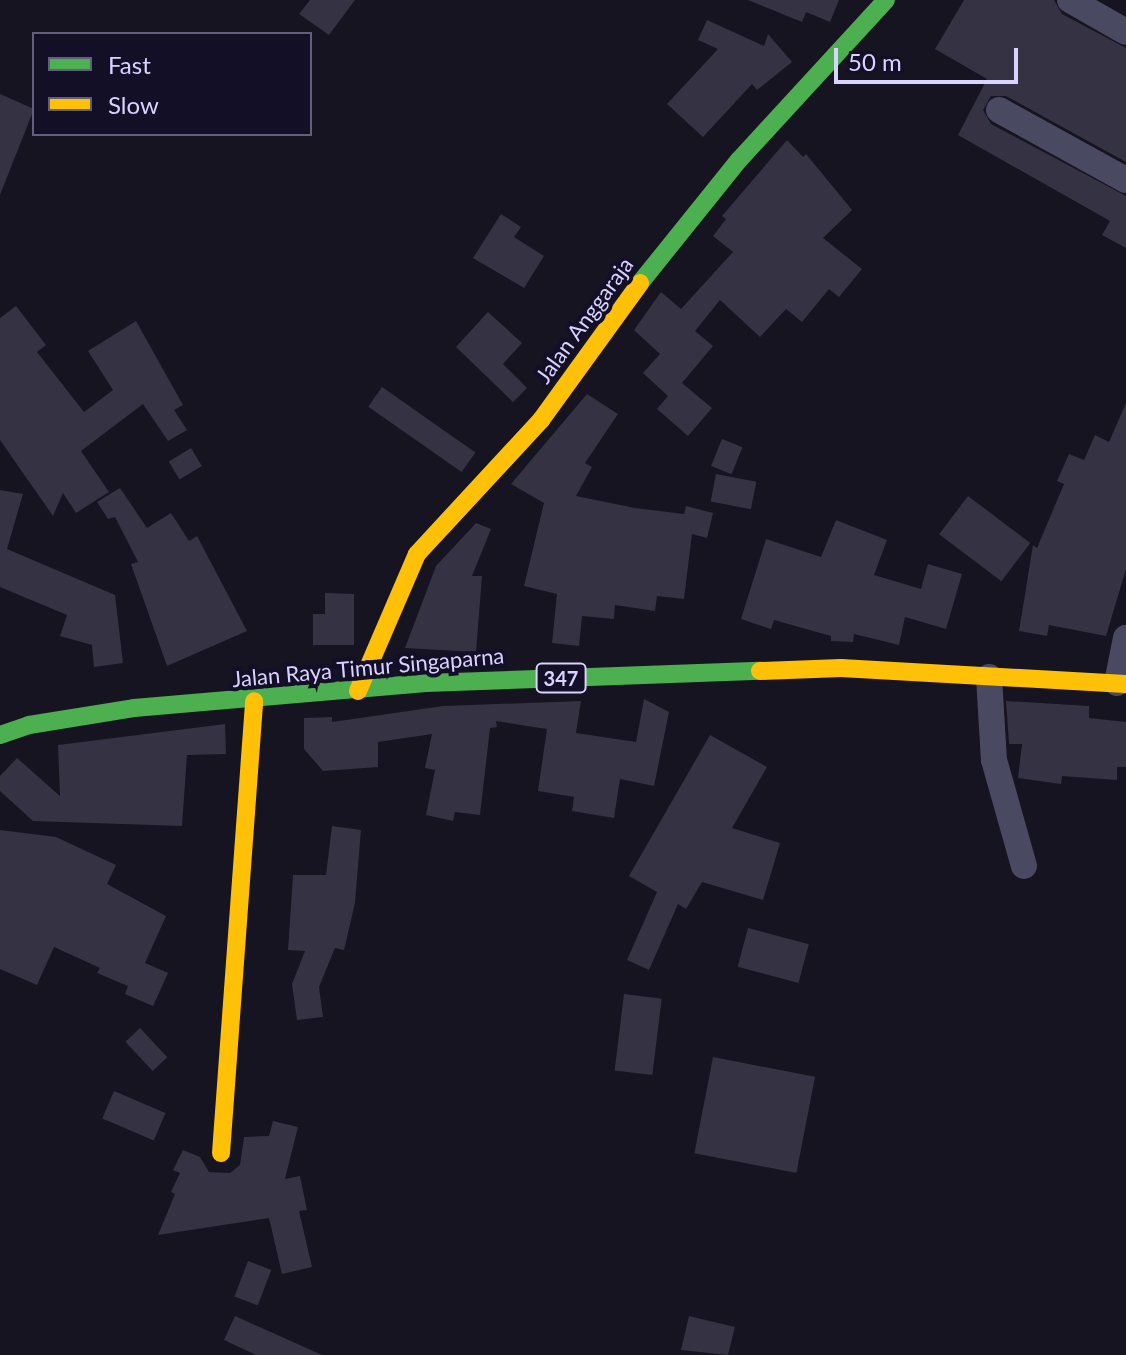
<!DOCTYPE html>
<html>
<head>
<meta charset="utf-8">
<style>
	body { margin:0 }
	#map { position:relative; width:1126px; height:1355px; overflow:hidden; background:#161421; font-family:Lato,sans-serif }
	div>[style] { position:absolute }
	.building>* { inset:0; background:#343243; transform-origin:0 0 }
	.street>* { height:26px; margin:-13px; padding:0 13px; transform-origin:13px; border-radius:13px; background:#4a4962 }
	.fast>* { height:18px; margin:-9px; padding:0 9px; transform-origin:9px; border-radius:9px; background:#4caf50 }
	.slow>* { height:18px; margin:-9px; padding:0 9px; transform-origin:9px; border-radius:9px; background:#ffc107 }
	span { translate:-50% -50%; white-space:nowrap; text-align:center; line-height:1.15; -webkit-text-stroke:8px #130f26; paint-order:stroke }
	.shield-label span { padding:2px 6px; background:#130f26; border:2px solid; border-radius:6px; -webkit-text-stroke-width:0 }
	.shield-label { font-size:20px; color:#d9d4ff; font-weight:700 }
	.street-label { font-size:22px; color:#d9d4ff }
	.legend { position:absolute; left:32px; top:32px; width:280px; height:104px; box-sizing:border-box; background:#130f26; border:2px solid #625e7d; margin:0; padding:10px 14px; list-style:none; font-size:24px; color:#d9d4ff }
	.legend li { display:flex; align-items:center; gap:16px; height:40px }
	.legend b { width:40px; border:2px solid #625e7d }
	.scale { position:absolute; left:834px; top:48px; width:184px; height:36px; box-sizing:border-box; border:4px solid #d9d4ff; border-top:0; padding-left:10px; font-size:24px; line-height:28px; white-space:nowrap; color:#d9d4ff; -webkit-text-stroke:6px #130f26; paint-order:stroke }
</style>
</head>
<body>
<div id="map">
	<div class="building">
		<i style="clip-path:polygon(310px 0,355px 0,329px 35px,299px 14px)"></i>
		<i style="clip-path:polygon(748px 0,839px 0,830px 22px,806px 12px,802px 22px)"></i>
		<i style="clip-path:polygon(964px 0,1054px 0,1062px 14px,1126px 48px,1126px 162px,1006px 96px,991px 96px,983px 110px,991px 124px,1126px 196px,1126px 248px,1102px 235px,1110px 221px,958px 135px,987px 79px,935px 49px)"></i>
		<i style="clip-path:polygon(707px 20px,764px 46px,768px 34px,792px 62px,757px 90px,752px 84px,703px 137px,667px 104px,718px 49px,698px 40px)"></i>
		<i style="clip-path:polygon(0 94px,34px 109px,0 195px)"></i>
		<i style="clip-path:polygon(787px 140px,803px 157px,806px 154px,852px 210px,823px 238px,862px 269px,839px 297px,829px 289px,802px 322px,786px 309px,760px 337px,720px 300px,695px 331px,713px 346px,682px 383px,712px 408px,688px 436px,657px 409px,668px 396px,643px 373px,660px 354px,634px 330px,661px 292px,681px 309px,733px 252px,713px 236px,726px 219px,722px 216px)"></i>
		<i style="clip-path:polygon(501px 214px,521px 227px,514px 237px,544px 256px,524px 288px,473px 258px)"></i>
		<i style="clip-path:polygon(16px 306px,46px 345px,37px 352px,84px 412px,113px 390px,88px 351px,136px 321px,183px 405px,174px 410px,187px 430px,168px 441px,143px 404px,81px 451px,109px 492px,76px 513px,63px 493px,53px 516px,0 440px,0 318px)"></i>
		<i style="clip-path:polygon(488px 312px,522px 343px,503px 364px,527px 388px,513px 402px,456px 347px)"></i>
		<i style="left:382px;top:387px;width:114px;height:24px;rotate:35deg"></i>
		<i style="clip-path:polygon(587px 394px,618px 414px,585px 463px,592px 467px,576px 496px,635px 508px,684px 514px,686px 506px,713px 513px,707px 538px,692px 534px,684px 599px,657px 596px,655px 611px,615px 605px,614px 619px,582px 616px,579px 646px,552px 643px,557px 594px,524px 586px,544px 503px,511px 484px)"></i>
		<i style="clip-path:polygon(1126px 403px,1126px 569px,1106px 636px,1049px 625px,1047px 636px,1019px 631px,1033px 545px,1037px 548px,1064px 484px,1057px 481px,1069px 454px,1084px 460px,1095px 435px,1109px 442px)"></i>
		<i style="left:722px;top:439px;width:22px;height:29px;rotate:22deg"></i>
		<i style="left:191px;top:448px;width:21px;height:26px;rotate:59deg"></i>
		<i style="left:716px;top:474px;width:41px;height:28px;rotate:11deg"></i>
		<i style="clip-path:polygon(120px 488px,147px 528px,171px 513px,189px 541px,197px 536px,247px 631px,167px 666px,131px 564px,138px 562px,115px 517px,108px 519px,97px 502px)"></i>
		<i style="clip-path:polygon(0 490px,23px 494px,7px 549px,115px 595px,123px 663px,94px 667px,92px 645px,60px 636px,67px 615px,0 587px)"></i>
		<i style="left:968px;top:496px;width:78px;height:48px;rotate:37deg"></i>
		<i style="clip-path:polygon(836px 520px,887px 540px,874px 575px,921px 589px,928px 564px,962px 574px,946px 629px,905px 617px,899px 645px,854px 634px,853px 642px,831px 641px,831px 636px,774px 620px,771px 629px,741px 619px,766px 539px,821px 557px)"></i>
		<i style="clip-path:polygon(476px 523px,491px 529px,472px 576px,482px 576px,476px 652px,405px 648px,436px 566px)"></i>
		<i style="clip-path:polygon(325px 593px,354px 594px,354px 645px,313px 645px,313px 614px,325px 614px)"></i>
		<i style="clip-path:polygon(644px 699px,669px 712px,654px 786px,620px 779px,614px 818px,572px 811px,574px 797px,538px 791px,547px 729px,496px 721px,497px 727px,490px 728px,480px 815px,455px 812px,453px 821px,426px 815px,435px 770px,425px 768px,432px 734px,378px 742px,378px 767px,323px 771px,304px 749px,304px 718px,332px 717px,332px 722px,443px 706px,581px 701px,576px 733px,636px 742px)"></i>
		<i style="clip-path:polygon(1006px 701px,1089px 706px,1089px 718px,1126px 722px,1126px 767px,1117px 767px,1117px 780px,1062px 776px,1061px 784px,1018px 778px,1022px 744px,1009px 744px)"></i>
		<i style="clip-path:polygon(225px 724px,226px 754px,187px 755px,182px 826px,33px 821px,0 791px,0 776px,17px 758px,60px 796px,58px 745px)"></i>
		<i style="clip-path:polygon(710px 735px,767px 767px,732px 828px,780px 843px,763px 900px,702px 882px,686px 909px,678px 904px,649px 970px,627px 960px,657px 892px,629px 876px)"></i>
		<i style="clip-path:polygon(332px 826px,361px 830px,355px 903px,344px 950px,335px 948px,319px 987px,323px 1017px,297px 1020px,292px 984px,305px 951px,288px 950px,293px 875px,326px 875px)"></i>
		<i style="clip-path:polygon(0 830px,56px 837px,116px 865px,107px 884px,166px 916px,145px 963px,168px 973px,153px 1006px,125px 994px,128px 986px,97px 973px,100px 968px,54px 947px,37px 985px,0 969px)"></i>
		<i style="left:748px;top:928px;width:63px;height:40px;rotate:15deg"></i>
		<i style="left:624px;top:994px;width:38px;height:77px;rotate:7deg"></i>
		<i style="left:140px;top:1028px;width:40px;height:20px;rotate:47deg"></i>
		<i style="left:713px;top:1057px;width:104px;height:98px;rotate:11deg"></i>
		<i style="left:114px;top:1091px;width:56px;height:30px;rotate:23deg"></i>
		<i style="clip-path:polygon(273px 1121px,298px 1127px,285px 1179px,300px 1176px,307px 1210px,299px 1211px,312px 1267px,282px 1274px,269px 1218px,158px 1235px,175px 1194px,171px 1192px,180px 1173px,173px 1170px,183px 1150px,200px 1157px,209px 1172px,230px 1173px,240px 1165px,244px 1137px,269px 1136px)"></i>
		<i style="left:248px;top:1261px;width:25px;height:38px;rotate:21deg"></i>
		<i style="clip-path:polygon(235px 1316px,322px 1355px,256px 1355px,224px 1340px)"></i>
		<i style="clip-path:polygon(689px 1316px,735px 1327px,728px 1355px,681px 1350px)"></i>
	</div>
	<div class="street">
		<i style="left:1070px;top:0;width:64px;rotate:29.7deg"></i>
		<i style="left:999px;top:110px;width:145px;rotate:28.9deg"></i>
		<i style="left:989px;top:677px;width:83px;rotate:86.6deg"></i>
		<i style="left:994px;top:760px;width:110px;rotate:74.2deg"></i>
		<i style="left:1117px;top:683px;width:46px;rotate:-78.7deg"></i>
	</div>
	<div class="fast">
		<i style="left:640px;top:283px;width:158px;rotate:-51.2deg"></i>
		<i style="left:739px;top:160px;width:217px;rotate:-47.4deg"></i>
		<i style="left:0;top:735px;width:31px;rotate:-19deg"></i>
		<i style="left:29px;top:725px;width:106px;rotate:-9.2deg"></i>
		<i style="left:134px;top:708px;width:293px;rotate:-4.9deg"></i>
		<i style="left:426px;top:683px;width:334px;rotate:-2.1deg"></i>
	</div>
	<div class="slow">
		<i style="left:760px;top:671px;width:81px;rotate:-2.1deg"></i>
		<i style="left:841px;top:668px;width:285px;rotate:3.2deg"></i>
		<i style="left:358px;top:691px;width:149px;rotate:-66.7deg"></i>
		<i style="left:417px;top:554px;width:183px;rotate:-47.2deg"></i>
		<i style="left:541px;top:420px;width:169px;rotate:-54.1deg"></i>
		<i style="left:221px;top:1153px;width:453px;rotate:-85.8deg"></i>
	</div>
	<div class="shield-label">
		<span style="left:561px;top:678px">347</span>
	</div>
	<div class="street-label">
		<span style="left:584px;top:320px;rotate:-54deg">Jalan Anggaraja</span>
		<span style="left:368px;top:667px;rotate:-5deg">Jalan Raya Timur Singaparna</span>
	</div>
	<ul class="legend">
	<li><b style="height:10px;background:#4caf50"></b>Fast</li>
	<li><b style="height:10px;background:#ffc107"></b>Slow</li>
	</ul>
	<div class="scale">50 m</div>
</div>
</body>
</html>
